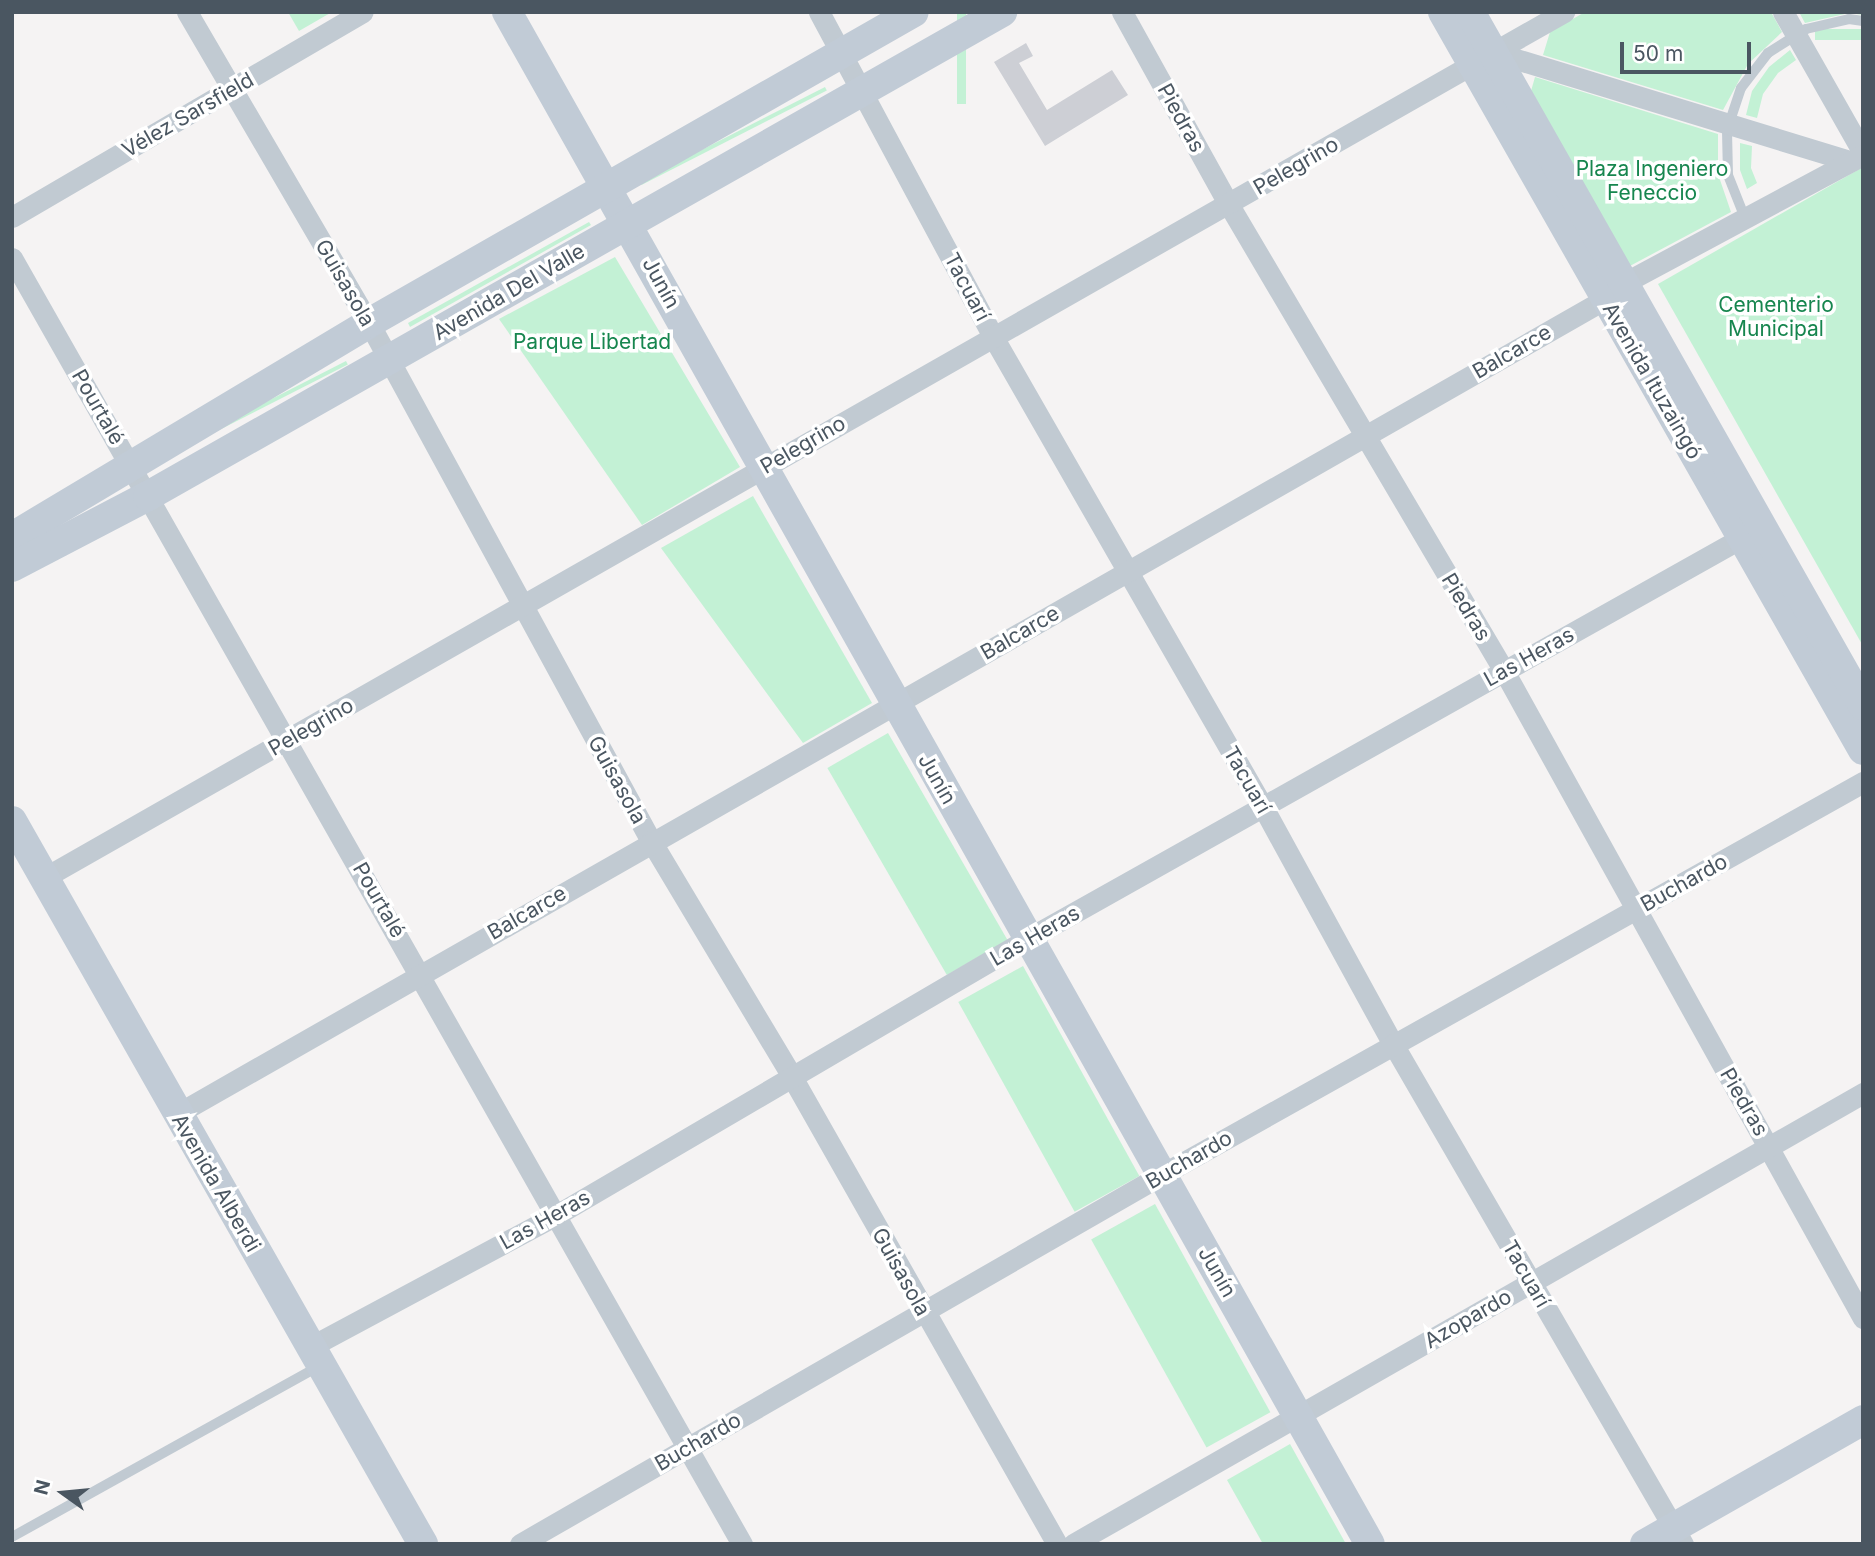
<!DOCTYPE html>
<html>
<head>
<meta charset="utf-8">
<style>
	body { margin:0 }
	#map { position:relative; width:1875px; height:1556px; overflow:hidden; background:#f5f3f3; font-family:Inter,sans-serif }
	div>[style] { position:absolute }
	.green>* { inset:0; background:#c3f1d5; transform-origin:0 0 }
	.building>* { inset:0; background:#cdcfd5 }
	.lane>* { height:10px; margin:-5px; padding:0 5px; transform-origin:5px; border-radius:5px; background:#c1cad2 }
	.street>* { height:21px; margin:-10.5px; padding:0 10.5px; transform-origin:10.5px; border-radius:10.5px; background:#c1cad2 }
	.secondary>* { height:30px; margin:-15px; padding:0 15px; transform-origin:15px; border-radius:15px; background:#c1cbd6 }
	span { translate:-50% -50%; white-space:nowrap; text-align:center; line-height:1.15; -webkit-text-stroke:7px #fff; paint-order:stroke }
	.street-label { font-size:21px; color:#4a5661 }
	.park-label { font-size:21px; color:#17864f }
	.frame { position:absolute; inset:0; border:14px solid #4a5661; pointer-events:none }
	.north { position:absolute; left:28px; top:1458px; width:70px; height:70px; -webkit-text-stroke:5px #fff; paint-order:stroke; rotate:285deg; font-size:19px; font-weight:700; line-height:28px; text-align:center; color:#4a5661 }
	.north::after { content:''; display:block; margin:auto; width:24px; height:32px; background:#4a5661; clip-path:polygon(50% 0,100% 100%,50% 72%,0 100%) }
	.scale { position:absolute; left:1620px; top:42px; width:131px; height:32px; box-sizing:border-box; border:4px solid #4a5661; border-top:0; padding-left:9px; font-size:21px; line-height:24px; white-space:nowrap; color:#4a5661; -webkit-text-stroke:5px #fff; paint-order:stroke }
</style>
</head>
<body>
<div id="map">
	<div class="green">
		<i style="clip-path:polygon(288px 12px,332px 12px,299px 31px)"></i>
		<i style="left:957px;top:12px;width:9px;height:92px"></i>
		<i style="clip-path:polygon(1585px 12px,1771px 12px,1782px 32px,1748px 64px,1723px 110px,1543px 55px,1550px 32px)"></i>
		<i style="clip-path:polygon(1799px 12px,1863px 12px,1863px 15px,1849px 13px,1805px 23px)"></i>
		<i style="left:1863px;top:29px;width:11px;height:48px;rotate:90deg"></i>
		<i style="clip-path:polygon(1790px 50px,1796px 60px,1778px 73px,1763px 94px,1757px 118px,1746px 115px,1752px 91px,1769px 67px)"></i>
		<i style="clip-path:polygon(1535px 77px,1718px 134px,1718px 174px,1731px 212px,1628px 267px,1529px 98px)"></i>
		<i style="left:825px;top:87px;width:4px;height:208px;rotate:63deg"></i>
		<i style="clip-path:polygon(1740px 143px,1752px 146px,1751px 168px,1757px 183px,1747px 189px,1740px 170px)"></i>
		<i style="clip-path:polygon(1863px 167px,1863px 646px,1658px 284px)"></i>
		<i style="clip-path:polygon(589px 222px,591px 225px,410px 327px,408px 323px)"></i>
		<i style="clip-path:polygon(615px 257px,740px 467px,642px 525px,499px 319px)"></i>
		<i style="left:346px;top:361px;width:4px;height:208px;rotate:63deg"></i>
		<i style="clip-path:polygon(753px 496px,872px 703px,803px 743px,661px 548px)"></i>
		<i style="left:888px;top:733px;width:239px;height:70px;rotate:60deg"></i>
		<i style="left:1023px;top:966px;width:240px;height:74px;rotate:61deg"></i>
		<i style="left:1155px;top:1204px;width:238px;height:73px;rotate:61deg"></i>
		<i style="clip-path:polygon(1290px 1444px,1346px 1544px,1263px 1544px,1227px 1480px)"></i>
	</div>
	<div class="building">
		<i style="clip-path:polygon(1026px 43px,1033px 56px,1019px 63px,1047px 110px,1112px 70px,1128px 95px,1045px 146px,994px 62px)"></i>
	</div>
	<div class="lane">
		<i style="left:1745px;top:218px;width:46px;rotate:-111.6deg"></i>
		<i style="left:1728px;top:175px;width:45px;rotate:-91.3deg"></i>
		<i style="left:1727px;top:130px;width:44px;rotate:-71.6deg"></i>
		<i style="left:1741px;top:88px;width:44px;rotate:-52.4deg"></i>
		<i style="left:1768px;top:53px;width:45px;rotate:-32.3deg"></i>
		<i style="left:1806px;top:29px;width:44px;rotate:-13.1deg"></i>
		<i style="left:1849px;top:19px;width:14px;rotate:8deg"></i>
		<i style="left:12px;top:1537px;width:351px;rotate:-29.1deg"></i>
	</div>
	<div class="street">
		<i style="left:187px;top:12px;width:360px;rotate:59.7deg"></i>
		<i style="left:369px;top:323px;width:590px;rotate:61.44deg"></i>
		<i style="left:651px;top:841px;width:275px;rotate:59.1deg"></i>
		<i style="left:792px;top:1077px;width:537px;rotate:60.43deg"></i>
		<i style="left:819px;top:12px;width:366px;rotate:61.8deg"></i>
		<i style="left:992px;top:335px;width:544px;rotate:60.14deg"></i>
		<i style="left:1263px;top:807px;width:270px;rotate:61.3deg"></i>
		<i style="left:1393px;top:1044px;width:578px;rotate:59.89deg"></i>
		<i style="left:1122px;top:12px;width:221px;rotate:61deg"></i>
		<i style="left:1229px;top:205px;width:541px;rotate:59.45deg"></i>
		<i style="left:1504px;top:671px;width:740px;rotate:60.98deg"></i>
		<i style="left:1783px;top:12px;width:162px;rotate:60.4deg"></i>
		<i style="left:1493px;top:52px;width:373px;rotate:17deg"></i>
		<i style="left:12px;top:217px;width:406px;rotate:-30.3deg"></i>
		<i style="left:12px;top:258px;width:1479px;rotate:60.42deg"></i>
		<i style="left:42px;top:879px;width:1752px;rotate:-29.67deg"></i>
		<i style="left:177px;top:1114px;width:1644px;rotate:-29.71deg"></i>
		<i style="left:1605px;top:299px;width:25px;rotate:-40deg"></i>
		<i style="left:1624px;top:283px;width:271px;rotate:-28.2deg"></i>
		<i style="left:310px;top:1347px;width:281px;rotate:-28.2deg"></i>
		<i style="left:558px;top:1214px;width:546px;rotate:-30.37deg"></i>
		<i style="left:1029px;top:938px;width:829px;rotate:-29.32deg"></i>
		<i style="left:520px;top:1544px;width:740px;rotate:-29.93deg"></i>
		<i style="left:1161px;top:1175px;width:805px;rotate:-29.24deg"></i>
		<i style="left:1073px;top:1544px;width:910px;rotate:-29.72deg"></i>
	</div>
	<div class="secondary">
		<i style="left:507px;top:12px;width:1758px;rotate:60.61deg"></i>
		<i style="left:1443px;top:12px;width:849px;rotate:60.36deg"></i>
		<i style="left:1470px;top:12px;width:797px;rotate:60.44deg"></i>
		<i style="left:12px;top:537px;width:416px;rotate:-30.9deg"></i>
		<i style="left:369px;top:323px;width:627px;rotate:-29.71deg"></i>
		<i style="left:12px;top:567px;width:153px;rotate:-27.6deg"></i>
		<i style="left:148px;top:496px;width:982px;rotate:-29.54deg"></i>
		<i style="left:12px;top:821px;width:832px;rotate:60.38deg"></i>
		<i style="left:1645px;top:1544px;width:251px;rotate:-29.6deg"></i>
	</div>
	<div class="street-label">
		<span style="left:188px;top:115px;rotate:-30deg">Vélez Sarsfield</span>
		<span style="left:1181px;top:118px;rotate:61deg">Piedras</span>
		<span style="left:1296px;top:166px;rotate:-30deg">Pelegrino</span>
		<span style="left:345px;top:283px;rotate:60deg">Guisasola</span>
		<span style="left:661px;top:283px;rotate:61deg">Junín</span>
		<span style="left:967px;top:287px;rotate:62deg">Tacuarí</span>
		<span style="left:509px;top:292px;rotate:-30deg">Avenida Del Valle</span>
		<span style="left:1512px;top:352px;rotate:-30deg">Balcarce</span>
		<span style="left:1652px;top:381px;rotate:60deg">Avenida Ituzaingó</span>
		<span style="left:98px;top:407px;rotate:60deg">Pourtalé</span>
		<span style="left:803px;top:445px;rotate:-30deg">Pelegrino</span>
		<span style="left:1466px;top:607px;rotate:59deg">Piedras</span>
		<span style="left:1020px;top:633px;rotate:-30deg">Balcarce</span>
		<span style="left:1529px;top:657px;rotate:-29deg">Las Heras</span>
		<span style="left:311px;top:727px;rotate:-30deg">Pelegrino</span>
		<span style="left:937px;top:779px;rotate:60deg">Junín</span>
		<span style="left:617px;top:780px;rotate:61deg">Guisasola</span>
		<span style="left:1247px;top:780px;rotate:60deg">Tacuarí</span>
		<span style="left:1684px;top:883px;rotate:-29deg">Buchardo</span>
		<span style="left:379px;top:900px;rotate:60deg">Pourtalé</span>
		<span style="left:527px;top:913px;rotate:-30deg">Balcarce</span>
		<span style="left:1035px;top:936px;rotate:-30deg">Las Heras</span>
		<span style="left:1744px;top:1102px;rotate:60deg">Piedras</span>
		<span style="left:1189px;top:1160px;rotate:-30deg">Buchardo</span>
		<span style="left:216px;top:1183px;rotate:60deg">Avenida Alberdi</span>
		<span style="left:545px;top:1220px;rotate:-29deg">Las Heras</span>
		<span style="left:901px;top:1272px;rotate:61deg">Guisasola</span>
		<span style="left:1217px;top:1272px;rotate:60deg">Junín</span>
		<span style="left:1526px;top:1274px;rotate:60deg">Tacuarí</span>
		<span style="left:1468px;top:1319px;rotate:-30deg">Azopardo</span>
		<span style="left:698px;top:1442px;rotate:-30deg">Buchardo</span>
	</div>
	<div class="park-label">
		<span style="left:1652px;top:181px">Plaza Ingeniero<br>Feneccio</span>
		<span style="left:1776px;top:317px">Cementerio<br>Municipal</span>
		<span style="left:592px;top:342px">Parque Libertad</span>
	</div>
	<div class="frame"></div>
	<div class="north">N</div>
	<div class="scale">50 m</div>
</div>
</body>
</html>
